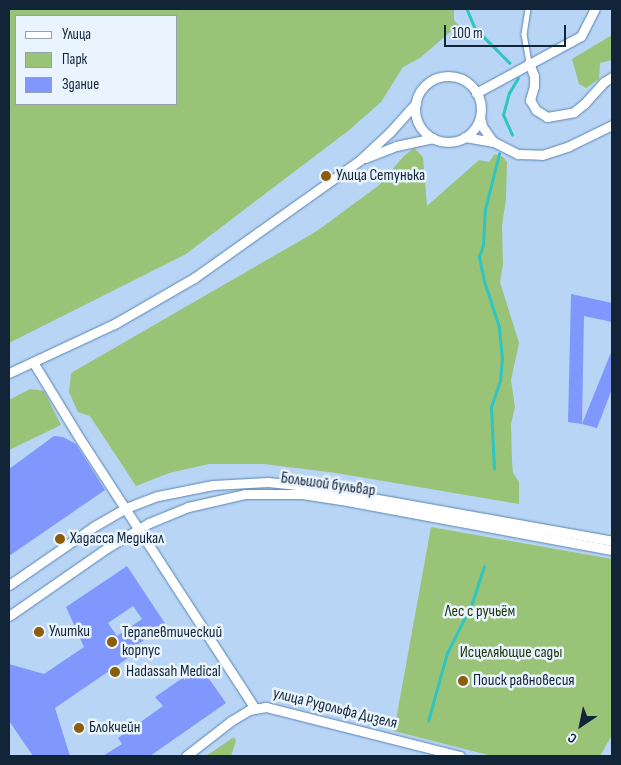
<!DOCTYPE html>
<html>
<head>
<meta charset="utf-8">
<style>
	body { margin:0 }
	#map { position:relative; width:621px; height:765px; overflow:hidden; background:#b9d5f5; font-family:"Sofia Sans Condensed",sans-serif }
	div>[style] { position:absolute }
	.green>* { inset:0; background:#99c376 }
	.stream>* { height:2.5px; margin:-1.25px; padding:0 1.25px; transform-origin:1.25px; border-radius:1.25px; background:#2fc5c1 }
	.building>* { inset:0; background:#8098fd }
	.roads { filter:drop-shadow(0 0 1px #5985b6) drop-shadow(0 0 1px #5985b6) }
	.lane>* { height:4.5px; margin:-2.25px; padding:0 2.25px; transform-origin:2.25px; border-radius:2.25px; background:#fff }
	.street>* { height:9px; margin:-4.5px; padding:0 4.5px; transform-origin:4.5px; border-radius:4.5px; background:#fff }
	.street>.ring { margin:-4.5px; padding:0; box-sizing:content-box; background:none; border:9px solid #fff; border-radius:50% }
	.dots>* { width:14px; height:14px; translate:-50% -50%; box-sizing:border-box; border:2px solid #eaf4ff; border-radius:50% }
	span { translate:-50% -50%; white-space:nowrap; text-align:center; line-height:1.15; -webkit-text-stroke:5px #eaf4ff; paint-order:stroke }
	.poi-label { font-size:16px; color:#122438 }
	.left { translate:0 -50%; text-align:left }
	.street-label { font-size:16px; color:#122438 }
	.park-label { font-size:16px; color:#1e3307 }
	.frame { position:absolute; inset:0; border:10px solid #122438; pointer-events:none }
	.legend { position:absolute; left:15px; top:15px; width:162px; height:90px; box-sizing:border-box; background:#eaf4ff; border:1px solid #94a1af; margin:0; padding:6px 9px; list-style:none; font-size:15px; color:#122438 }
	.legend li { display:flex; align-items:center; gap:10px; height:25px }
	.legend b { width:25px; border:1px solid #94a1af }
	.north { position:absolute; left:556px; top:700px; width:50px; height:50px; -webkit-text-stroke:4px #eaf4ff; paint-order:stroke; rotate:214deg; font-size:14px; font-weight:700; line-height:20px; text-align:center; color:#122438 }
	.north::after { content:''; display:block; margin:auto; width:18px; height:22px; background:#122438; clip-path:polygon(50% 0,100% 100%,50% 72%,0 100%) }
	.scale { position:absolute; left:444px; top:25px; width:122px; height:22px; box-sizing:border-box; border:2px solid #122438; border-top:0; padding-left:6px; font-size:15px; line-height:18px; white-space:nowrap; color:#122438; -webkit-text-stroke:4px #eaf4ff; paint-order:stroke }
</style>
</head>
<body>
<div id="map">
	<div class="green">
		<i style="clip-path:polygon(evenodd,9px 9px,454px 9px,454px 20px,458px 25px,420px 58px,403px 67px,381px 102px,348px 131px,186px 254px,9px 343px,9px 9px,16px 16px,176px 16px,176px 104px,16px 104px,16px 16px)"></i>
		<i style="clip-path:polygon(612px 35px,612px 60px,600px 63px,599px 79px,586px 88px,579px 84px,572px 59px)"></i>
		<i style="clip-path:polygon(414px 148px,423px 157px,427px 206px,479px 160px,489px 162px,495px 154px,503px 157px,507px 162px,506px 199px,502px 226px,503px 264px,500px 282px,519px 343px,511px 380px,515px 407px,511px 424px,512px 461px,513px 473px,519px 482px,519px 504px,336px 473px,264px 464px,209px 464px,169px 473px,136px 486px,90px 416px,78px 412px,69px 392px,71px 373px,317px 231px,378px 186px,404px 156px)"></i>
		<i style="clip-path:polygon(30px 389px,44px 391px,61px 425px,9px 450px,9px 400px)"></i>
		<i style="clip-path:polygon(431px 527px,612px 559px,612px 735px,600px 756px,492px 756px,394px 731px)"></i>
		<i style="clip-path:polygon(234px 737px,236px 741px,231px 756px,206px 756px)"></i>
	</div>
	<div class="stream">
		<i style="left:467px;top:9px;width:21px;rotate:67deg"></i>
		<i style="left:475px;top:28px;width:49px;rotate:45deg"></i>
		<i style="left:512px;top:135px;width:22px;rotate:-114deg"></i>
		<i style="left:503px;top:115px;width:23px;rotate:-75deg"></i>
		<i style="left:509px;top:93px;width:17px;rotate:-59deg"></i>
		<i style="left:494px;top:469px;width:62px;rotate:-92.8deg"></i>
		<i style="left:491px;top:407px;width:28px;rotate:-71deg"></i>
		<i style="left:500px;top:381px;width:23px;rotate:-85deg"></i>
		<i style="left:502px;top:358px;width:31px;rotate:-96deg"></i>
		<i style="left:499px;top:327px;width:48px;rotate:-108.1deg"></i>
		<i style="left:484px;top:281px;width:25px;rotate:-102deg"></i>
		<i style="left:479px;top:257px;width:13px;rotate:-72deg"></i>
		<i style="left:483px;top:245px;width:36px;rotate:-87deg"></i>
		<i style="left:485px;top:209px;width:57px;rotate:-75.7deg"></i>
		<i style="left:428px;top:721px;width:71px;rotate:-74.4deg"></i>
		<i style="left:447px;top:653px;width:56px;rotate:-63.4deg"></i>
		<i style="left:472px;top:603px;width:38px;rotate:-72deg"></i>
	</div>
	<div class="building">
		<i style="clip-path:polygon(571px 294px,612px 303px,612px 322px,584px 316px,582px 424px,568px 422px)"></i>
		<i style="clip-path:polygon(612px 350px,612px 389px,597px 428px,582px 424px)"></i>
		<i style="clip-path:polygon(54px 436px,63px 437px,76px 444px,105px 490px,9px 556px,9px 469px)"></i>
		<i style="clip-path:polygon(evenodd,127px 566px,168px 628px,156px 637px,154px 633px,127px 652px,131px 656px,55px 708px,70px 756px,33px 756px,9px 721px,9px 664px,44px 674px,84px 647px,66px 607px,127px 566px,133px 606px,142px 619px,117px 636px,108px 623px,133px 606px)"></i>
		<i style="clip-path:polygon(200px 666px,226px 703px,150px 756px,103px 756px,122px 744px,118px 738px,163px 706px,155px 697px)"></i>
	</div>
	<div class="roads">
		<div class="lane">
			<i style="left:528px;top:9px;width:25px;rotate:99deg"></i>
			<i style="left:524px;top:34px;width:29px;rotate:80deg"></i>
		</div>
		<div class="street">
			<i style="left:529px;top:63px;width:14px;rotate:69deg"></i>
			<i style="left:534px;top:76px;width:10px;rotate:90deg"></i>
			<i style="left:534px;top:86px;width:15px;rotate:106deg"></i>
			<i style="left:530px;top:100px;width:12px;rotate:59deg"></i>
			<i style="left:536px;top:110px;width:13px;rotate:32deg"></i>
			<i style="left:547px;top:117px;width:27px;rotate:-10deg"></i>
			<i style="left:574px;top:112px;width:13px;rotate:-39deg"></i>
			<i style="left:584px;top:104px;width:30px;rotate:-48deg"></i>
			<i style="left:604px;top:82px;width:9px;rotate:-32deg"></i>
			<i class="ring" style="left:415px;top:76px;width:57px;height:57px"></i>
			<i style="left:476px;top:93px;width:119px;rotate:-28.5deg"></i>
			<i style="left:581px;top:36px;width:30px;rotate:-63deg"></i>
			<i style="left:480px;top:117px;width:9px;rotate:77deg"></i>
			<i style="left:482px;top:126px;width:19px;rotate:55deg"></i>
			<i style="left:465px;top:137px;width:29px;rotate:10deg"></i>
			<i style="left:494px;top:142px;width:27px;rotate:27deg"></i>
			<i style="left:518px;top:154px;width:24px;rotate:2deg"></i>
			<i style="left:542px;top:155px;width:28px;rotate:-18deg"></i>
			<i style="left:569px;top:146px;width:48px;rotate:-26deg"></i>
			<i style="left:365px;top:158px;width:33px;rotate:-21deg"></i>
			<i style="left:396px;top:146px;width:38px;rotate:-12deg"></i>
			<i style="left:33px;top:362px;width:90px;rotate:58.6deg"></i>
			<i style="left:80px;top:439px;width:321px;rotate:57deg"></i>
			<i style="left:9px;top:373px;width:118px;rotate:-25deg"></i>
			<i style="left:116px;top:323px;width:90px;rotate:-30deg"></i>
			<i style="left:194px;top:278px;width:204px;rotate:-35.4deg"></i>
			<i style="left:360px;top:160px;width:41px;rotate:-43deg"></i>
			<i style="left:390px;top:132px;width:39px;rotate:-48deg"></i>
			<i style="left:9px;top:585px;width:102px;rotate:-34.6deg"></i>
			<i style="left:93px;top:527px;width:38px;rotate:-30deg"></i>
			<i style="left:126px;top:508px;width:34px;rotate:-21deg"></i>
			<i style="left:158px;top:496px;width:56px;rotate:-11.3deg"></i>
			<i style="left:213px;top:485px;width:55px;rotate:-3.1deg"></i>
			<i style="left:268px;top:482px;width:31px;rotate:6deg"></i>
			<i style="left:299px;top:485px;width:318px;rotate:10.1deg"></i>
			<i style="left:9px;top:616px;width:119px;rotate:-34.8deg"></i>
			<i style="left:107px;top:548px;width:49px;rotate:-30.8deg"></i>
			<i style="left:149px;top:523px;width:42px;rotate:-22.3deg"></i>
			<i style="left:188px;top:507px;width:58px;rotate:-12.8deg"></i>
			<i style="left:245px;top:494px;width:57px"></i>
			<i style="left:302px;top:494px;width:46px;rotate:8.8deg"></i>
			<i style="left:347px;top:501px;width:269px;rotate:10.5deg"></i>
			<i style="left:186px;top:756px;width:57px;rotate:-37.9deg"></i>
			<i style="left:231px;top:721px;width:21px;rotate:-31deg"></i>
			<i style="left:249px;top:710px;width:17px;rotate:-10deg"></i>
			<i style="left:266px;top:707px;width:200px;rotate:14.2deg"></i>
		</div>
	</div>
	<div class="dots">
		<i style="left:326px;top:176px;background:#8d5c07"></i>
		<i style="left:60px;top:539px;background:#8d5c07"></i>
		<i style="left:39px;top:632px;background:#8d5c07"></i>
		<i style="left:112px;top:642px;background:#8d5c07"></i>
		<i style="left:115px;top:672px;background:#8d5c07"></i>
		<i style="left:463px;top:681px;background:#8d5c07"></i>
		<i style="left:79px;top:728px;background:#8d5c07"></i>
	</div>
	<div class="poi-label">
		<span class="left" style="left:336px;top:176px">Улица Сетунька</span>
		<span class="left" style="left:70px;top:539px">Хадасса Медикал</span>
		<span class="left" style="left:49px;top:632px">Улитки</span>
		<span class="left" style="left:122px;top:642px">Терапевтический<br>корпус</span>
		<span class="left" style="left:126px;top:672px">Hadassah Medical</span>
		<span class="left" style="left:473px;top:681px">Поиск равновесия</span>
		<span class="left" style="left:89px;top:728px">Блокчейн</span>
	</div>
	<div class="street-label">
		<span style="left:328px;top:485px;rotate:8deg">Большой бульвар</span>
		<span style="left:335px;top:709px;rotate:14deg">улица Рудольфа Дизеля</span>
	</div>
	<div class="park-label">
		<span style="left:480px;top:612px">Лес с ручьём</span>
		<span style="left:511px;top:653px">Исцеляющие сады</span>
	</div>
	<div class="frame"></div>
	<ul class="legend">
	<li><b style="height:6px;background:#fff"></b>Улица</li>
	<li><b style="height:14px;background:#99c376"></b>Парк</li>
	<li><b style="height:14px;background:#8098fd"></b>Здание</li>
	</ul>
	<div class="north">С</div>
	<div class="scale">100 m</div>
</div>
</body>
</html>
